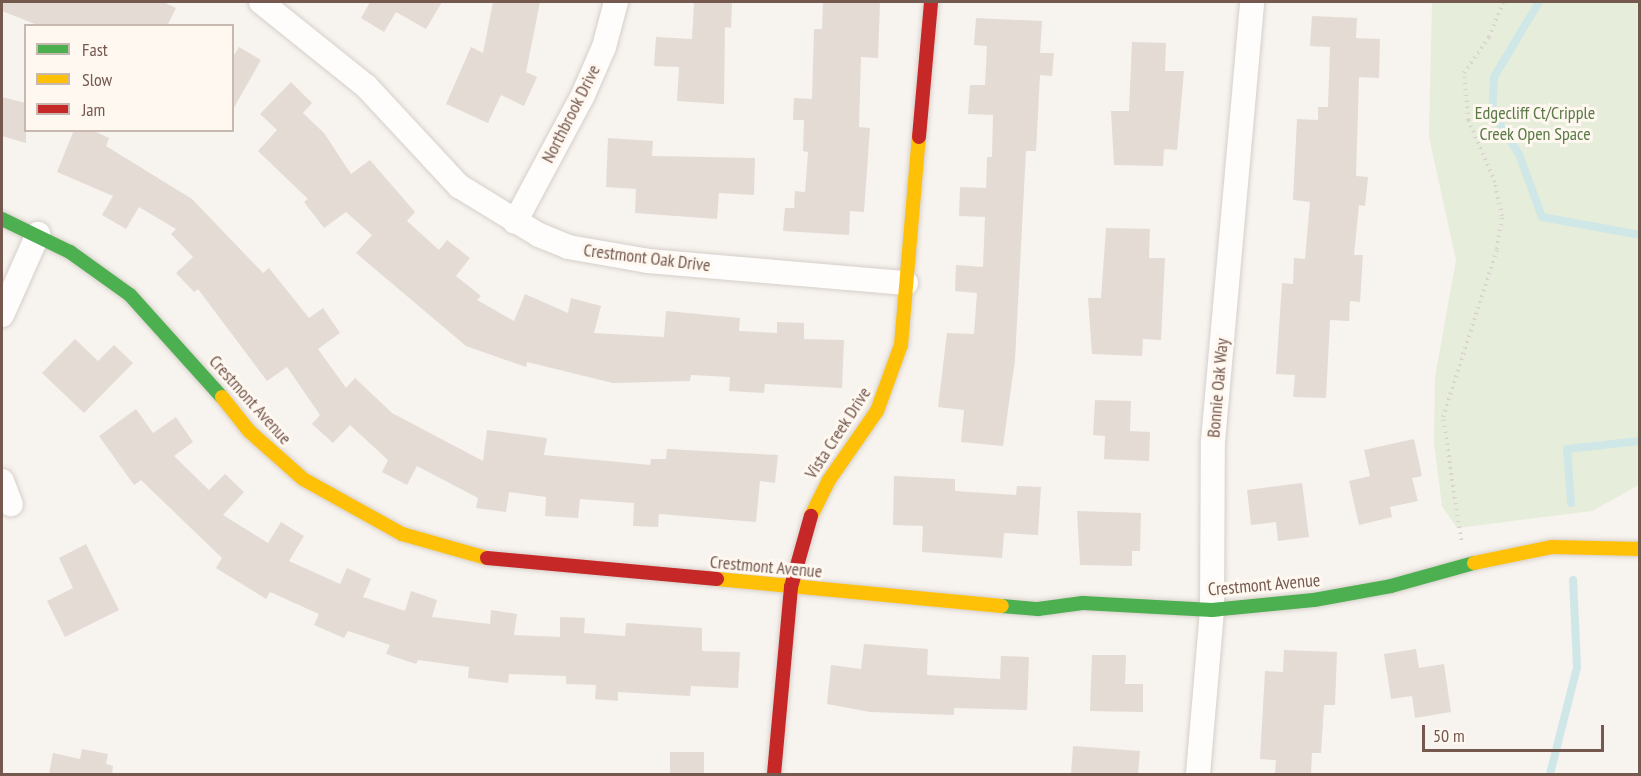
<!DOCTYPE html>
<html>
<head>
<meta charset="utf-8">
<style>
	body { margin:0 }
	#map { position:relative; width:1641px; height:776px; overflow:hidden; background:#f7f3ee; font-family:"PT Sans Narrow",sans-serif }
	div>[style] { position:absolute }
	.green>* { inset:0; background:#e6edda }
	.stream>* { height:8px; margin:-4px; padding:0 4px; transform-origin:4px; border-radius:4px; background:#d0e7e7 }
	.building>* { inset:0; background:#e4dbd5; transform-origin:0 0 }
	.path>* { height:4px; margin-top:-2px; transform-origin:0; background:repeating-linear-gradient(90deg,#dad2cf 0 1.5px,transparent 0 6px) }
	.roads { filter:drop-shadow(0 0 2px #d6cfca) drop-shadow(0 0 2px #d6cfca) }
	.street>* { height:24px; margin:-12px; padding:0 12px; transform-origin:12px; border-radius:12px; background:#fefdfc }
	.fast>* { height:14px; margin:-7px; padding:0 7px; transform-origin:7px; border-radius:7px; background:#4caf50 }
	.slow>* { height:14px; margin:-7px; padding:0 7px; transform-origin:7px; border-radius:7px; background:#ffc107 }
	.jam>* { height:14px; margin:-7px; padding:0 7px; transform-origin:7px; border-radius:7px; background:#c62828 }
	span { translate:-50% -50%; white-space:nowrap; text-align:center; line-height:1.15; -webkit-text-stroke:6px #fef8f0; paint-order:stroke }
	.street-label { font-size:18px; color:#75594f }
	.park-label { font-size:18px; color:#5a7947 }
	.frame { position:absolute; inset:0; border:3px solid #75594f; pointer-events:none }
	.legend { position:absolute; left:24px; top:24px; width:210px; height:108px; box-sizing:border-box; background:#fef8f0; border:2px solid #c7b8b0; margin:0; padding:8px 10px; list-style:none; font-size:18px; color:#75594f }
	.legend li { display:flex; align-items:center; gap:12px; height:30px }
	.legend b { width:30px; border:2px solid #c7b8b0 }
	.scale { position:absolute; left:1422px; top:725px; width:182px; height:27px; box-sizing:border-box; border:3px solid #75594f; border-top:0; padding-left:8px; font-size:18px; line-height:21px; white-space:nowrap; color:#75594f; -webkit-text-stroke:4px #fef8f0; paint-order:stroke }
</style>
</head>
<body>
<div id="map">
	<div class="green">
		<i style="clip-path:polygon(1432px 2px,1639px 2px,1639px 485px,1592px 511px,1457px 528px,1442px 506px,1434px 443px,1435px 377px,1456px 260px,1429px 137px)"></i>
	</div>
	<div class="stream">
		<i style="left:1539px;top:2px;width:87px;rotate:121deg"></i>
		<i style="left:1494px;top:77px;width:35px;rotate:93deg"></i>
		<i style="left:1492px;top:112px;width:50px;rotate:57.3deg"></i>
		<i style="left:1519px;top:154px;width:67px;rotate:69.9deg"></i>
		<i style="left:1542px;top:217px;width:100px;rotate:10.4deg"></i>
		<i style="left:1571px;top:503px;width:54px;rotate:-94.2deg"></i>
		<i style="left:1567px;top:449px;width:73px;rotate:-6.3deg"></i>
		<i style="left:1550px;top:774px;width:110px;rotate:-75.8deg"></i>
		<i style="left:1577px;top:667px;width:87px;rotate:-92.6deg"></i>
	</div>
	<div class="building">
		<i style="clip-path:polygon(2px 2px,163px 2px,176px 8px,167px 26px,40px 26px,2px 11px)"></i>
		<i style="clip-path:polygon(370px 2px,442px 2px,426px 29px,396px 12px,384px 32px,361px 18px)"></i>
		<i style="clip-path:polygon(493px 2px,540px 2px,526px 72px,537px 77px,524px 106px,501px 95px,488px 123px,446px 104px,471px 47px,483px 53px)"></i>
		<i style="clip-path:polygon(694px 2px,732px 2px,731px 28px,725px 27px,724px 104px,677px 101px,679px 67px,654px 66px,656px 37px,692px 39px)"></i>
		<i style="clip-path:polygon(823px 2px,880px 2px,878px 58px,861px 57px,859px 127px,870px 128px,864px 212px,850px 211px,849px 235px,783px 231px,785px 208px,794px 208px,795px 191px,805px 192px,808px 152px,803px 151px,804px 120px,793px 120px,794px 98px,812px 99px,814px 29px,822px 29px)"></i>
		<i style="clip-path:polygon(1312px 16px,1357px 18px,1356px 38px,1380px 39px,1379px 78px,1359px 77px,1356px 176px,1368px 177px,1365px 206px,1359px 205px,1354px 255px,1363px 255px,1360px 302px,1350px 301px,1349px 321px,1330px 320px,1326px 398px,1293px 397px,1295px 375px,1276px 374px,1282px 283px,1293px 284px,1294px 258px,1305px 259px,1310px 202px,1293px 200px,1297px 119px,1318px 120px,1318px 107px,1328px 107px,1330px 47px,1310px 46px)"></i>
		<i style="clip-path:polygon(976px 18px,1042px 21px,1040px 53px,1054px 53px,1052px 76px,1040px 75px,1036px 151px,1026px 151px,1015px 360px,1003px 446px,961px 442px,964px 410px,938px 407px,947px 333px,974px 334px,977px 293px,955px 291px,956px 265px,983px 267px,985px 217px,959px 216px,960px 187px,986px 188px,987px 157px,992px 157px,993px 115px,968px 114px,970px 85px,985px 85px,987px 46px,974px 45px)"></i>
		<i style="clip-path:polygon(1132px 42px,1166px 43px,1165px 71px,1184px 71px,1177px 150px,1164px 149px,1163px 166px,1114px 165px,1111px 111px,1129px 111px)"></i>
		<i style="clip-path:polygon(239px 47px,261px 60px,232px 111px,232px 58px)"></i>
		<i style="clip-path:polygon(291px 82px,312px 103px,303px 113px,324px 133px,351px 174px,370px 160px,415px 212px,407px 221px,439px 250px,447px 240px,470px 258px,456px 276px,481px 296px,477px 300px,514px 321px,525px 294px,568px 313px,571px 298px,601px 306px,594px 333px,664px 337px,666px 311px,740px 318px,739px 331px,777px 333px,777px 322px,804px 323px,804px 339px,844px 340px,842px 388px,765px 384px,764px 393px,729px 391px,730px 377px,691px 375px,690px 381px,613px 383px,527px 362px,526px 367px,466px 346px,356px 253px,372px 235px,346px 212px,324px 228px,304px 202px,308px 199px,258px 151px,277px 130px,260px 114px)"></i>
		<i style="clip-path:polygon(2px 97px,26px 103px,26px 143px,2px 136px)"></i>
		<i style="clip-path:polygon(74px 130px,92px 130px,109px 138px,106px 146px,192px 199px,263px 273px,269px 268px,309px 318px,323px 308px,340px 333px,318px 349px,346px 388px,355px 378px,392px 413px,483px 461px,487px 430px,547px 438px,544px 455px,650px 465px,651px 459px,666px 459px,667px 449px,778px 455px,775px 483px,760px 481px,756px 522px,659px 514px,658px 527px,633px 526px,634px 503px,580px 499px,578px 518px,545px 516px,546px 497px,509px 492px,506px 512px,476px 508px,478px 498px,417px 466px,407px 485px,382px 472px,388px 460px,350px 425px,333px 443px,312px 424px,320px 415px,287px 367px,267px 381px,198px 289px,194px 292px,176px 273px,193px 257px,171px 234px,176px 229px,139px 207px,126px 229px,102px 215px,113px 196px,57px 172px)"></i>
		<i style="clip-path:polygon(608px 138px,653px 141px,652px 156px,755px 158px,754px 195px,719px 193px,717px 219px,635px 213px,636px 189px,606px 187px)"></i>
		<i style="clip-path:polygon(1106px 228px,1150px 229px,1149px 258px,1165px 258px,1161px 340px,1143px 339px,1142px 356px,1092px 354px,1088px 298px,1101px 298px)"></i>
		<i style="clip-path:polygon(75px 339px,98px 361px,114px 345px,133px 363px,84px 413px,42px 373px)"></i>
		<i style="clip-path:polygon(1095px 400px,1131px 401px,1130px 431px,1150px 432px,1149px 461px,1104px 459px,1105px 436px,1093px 435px)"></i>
		<i style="clip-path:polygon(136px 409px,153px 433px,176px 417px,193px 442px,174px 456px,209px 490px,225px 474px,244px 492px,223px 515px,268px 543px,281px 522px,304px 536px,289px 561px,340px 584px,347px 568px,371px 579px,363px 597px,405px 611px,411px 591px,437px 600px,432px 617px,490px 624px,491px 610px,517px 614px,514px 635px,560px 637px,560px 617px,585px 618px,584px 633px,625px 636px,626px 623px,702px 628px,702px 651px,740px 652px,738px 688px,691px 686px,690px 696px,618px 692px,618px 701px,595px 699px,596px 685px,566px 684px,566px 676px,509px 674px,508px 683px,468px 678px,469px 667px,418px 660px,416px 664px,386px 654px,390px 645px,348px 631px,344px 638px,314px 625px,319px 614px,270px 592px,266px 599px,216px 568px,222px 558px,141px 480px,134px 485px,99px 436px)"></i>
		<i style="clip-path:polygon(1414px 439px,1422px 476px,1412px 478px,1418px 501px,1390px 507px,1392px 517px,1359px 525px,1349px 481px,1370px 476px,1364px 450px)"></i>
		<i style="clip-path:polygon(894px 476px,955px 479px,955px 491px,1016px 495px,1017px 486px,1041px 487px,1038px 535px,1004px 533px,1002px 558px,922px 552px,923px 526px,893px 525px)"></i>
		<i style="clip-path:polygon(1302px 483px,1309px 537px,1278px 541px,1276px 522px,1251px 525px,1247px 490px)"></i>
		<i style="clip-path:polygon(1077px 511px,1141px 513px,1140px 551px,1132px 551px,1132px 566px,1080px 565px)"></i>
		<i style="clip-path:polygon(86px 544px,119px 610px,65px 637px,47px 601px,73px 588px,59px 558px)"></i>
		<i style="clip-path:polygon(864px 644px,928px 649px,927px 675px,1000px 679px,1001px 656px,1029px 657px,1027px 710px,954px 708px,954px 715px,870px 712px,827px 704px,831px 665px,861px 669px)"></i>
		<i style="clip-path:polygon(1416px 649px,1419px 668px,1444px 664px,1451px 712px,1415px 718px,1412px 696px,1391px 699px,1384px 654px)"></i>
		<i style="clip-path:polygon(1284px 650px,1337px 652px,1335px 705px,1324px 705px,1321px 753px,1312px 753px,1311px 774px,1275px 774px,1276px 760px,1260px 759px,1265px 671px,1283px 672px)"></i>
		<i style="clip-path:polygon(1092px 655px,1126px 655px,1125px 684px,1143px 684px,1143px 712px,1090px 711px)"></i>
		<i style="clip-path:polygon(1073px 746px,1140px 751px,1138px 774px,1071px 774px)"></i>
		<i style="clip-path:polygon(82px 749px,108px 754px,106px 764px,113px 766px,112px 774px,49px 774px,53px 753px,80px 759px)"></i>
		<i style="left:670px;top:752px;width:34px;height:22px"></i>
	</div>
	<div class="path">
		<i style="left:1461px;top:540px;width:124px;rotate:-98.3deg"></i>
		<i style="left:1443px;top:417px;width:176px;rotate:-72.2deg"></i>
		<i style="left:1497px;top:249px;width:33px;rotate:-81deg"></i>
		<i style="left:1502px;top:216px;width:35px;rotate:-102deg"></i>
		<i style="left:1495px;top:182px;width:68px;rotate:-113.5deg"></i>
		<i style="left:1468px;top:120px;width:47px;rotate:-94.9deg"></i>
		<i style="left:1464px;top:73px;width:44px;rotate:-55.2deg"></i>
		<i style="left:1489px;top:37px;width:38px;rotate:-68deg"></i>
	</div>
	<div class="roads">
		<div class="street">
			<i style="left:261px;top:2px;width:134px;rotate:38.7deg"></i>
			<i style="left:366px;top:86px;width:137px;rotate:47.1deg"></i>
			<i style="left:459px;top:186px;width:94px;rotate:31.5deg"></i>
			<i style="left:539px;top:235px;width:31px;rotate:22deg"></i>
			<i style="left:568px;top:247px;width:81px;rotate:9.9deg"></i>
			<i style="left:648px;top:261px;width:259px;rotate:4.9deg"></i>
			<i style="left:515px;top:222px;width:144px;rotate:-61.8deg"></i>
			<i style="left:583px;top:95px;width:52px;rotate:-66.4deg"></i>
			<i style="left:604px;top:47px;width:47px;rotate:-75.1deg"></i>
			<i style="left:2px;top:315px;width:89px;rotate:-66deg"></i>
			<i style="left:2px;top:481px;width:25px;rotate:69deg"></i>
			<i style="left:1198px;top:774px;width:165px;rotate:-85.1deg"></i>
			<i style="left:1212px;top:610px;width:169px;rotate:-89.7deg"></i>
			<i style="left:1213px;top:441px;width:441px;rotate:-84.9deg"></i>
		</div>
		<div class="fast">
			<i style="left:2px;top:219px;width:76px;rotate:25.9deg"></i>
			<i style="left:70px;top:252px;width:74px;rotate:35.6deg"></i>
			<i style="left:130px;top:295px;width:137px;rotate:48deg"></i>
			<i style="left:1002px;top:606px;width:36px;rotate:5deg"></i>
			<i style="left:1038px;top:609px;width:45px;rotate:-7.6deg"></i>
			<i style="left:1083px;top:603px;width:129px;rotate:3.1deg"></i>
			<i style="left:1212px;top:610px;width:102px;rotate:-5.6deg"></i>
			<i style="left:1314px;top:600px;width:78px;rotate:-10.3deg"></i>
			<i style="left:1391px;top:586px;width:86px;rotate:-15.5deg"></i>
		</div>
		<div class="slow">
			<i style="left:222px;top:397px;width:43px;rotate:51.5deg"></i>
			<i style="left:249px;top:431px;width:72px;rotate:41.6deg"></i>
			<i style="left:303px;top:479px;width:113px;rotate:29.1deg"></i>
			<i style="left:402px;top:534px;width:88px;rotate:15.8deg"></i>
			<i style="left:811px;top:516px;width:40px;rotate:-63.4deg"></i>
			<i style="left:829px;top:480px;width:84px;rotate:-55.2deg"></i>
			<i style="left:877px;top:411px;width:70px;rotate:-70deg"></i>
			<i style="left:901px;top:345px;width:209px;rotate:-85.1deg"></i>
			<i style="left:1474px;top:563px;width:80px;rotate:-11.6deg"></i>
			<i style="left:1552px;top:547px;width:88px;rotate:1.3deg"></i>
			<i style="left:717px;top:579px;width:286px;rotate:5.4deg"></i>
		</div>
		<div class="jam">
			<i style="left:919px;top:137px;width:136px;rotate:-84.9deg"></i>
			<i style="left:487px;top:558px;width:231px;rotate:5.2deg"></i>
			<i style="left:774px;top:774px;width:188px;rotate:-84.8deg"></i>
			<i style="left:791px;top:587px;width:74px;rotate:-74.3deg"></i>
		</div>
	</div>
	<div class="street-label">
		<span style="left:571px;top:114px;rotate:-63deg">Northbrook Drive</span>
		<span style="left:647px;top:258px;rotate:7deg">Crestmont Oak Drive</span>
		<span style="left:1218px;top:388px;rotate:-85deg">Bonnie Oak Way</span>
		<span style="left:250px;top:400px;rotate:48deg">Crestmont Avenue</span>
		<span style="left:838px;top:433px;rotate:-57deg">Vista Creek Drive</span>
		<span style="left:766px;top:567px;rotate:5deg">Crestmont Avenue</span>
		<span style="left:1264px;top:585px;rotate:-5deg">Crestmont Avenue</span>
	</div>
	<div class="park-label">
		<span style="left:1535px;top:124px">Edgecliff Ct/Cripple<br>Creek Open Space</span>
	</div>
	<div class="frame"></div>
	<ul class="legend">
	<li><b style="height:8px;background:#4caf50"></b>Fast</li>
	<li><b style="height:8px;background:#ffc107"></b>Slow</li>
	<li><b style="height:8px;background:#c62828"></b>Jam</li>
	</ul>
	<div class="scale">50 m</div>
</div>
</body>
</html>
